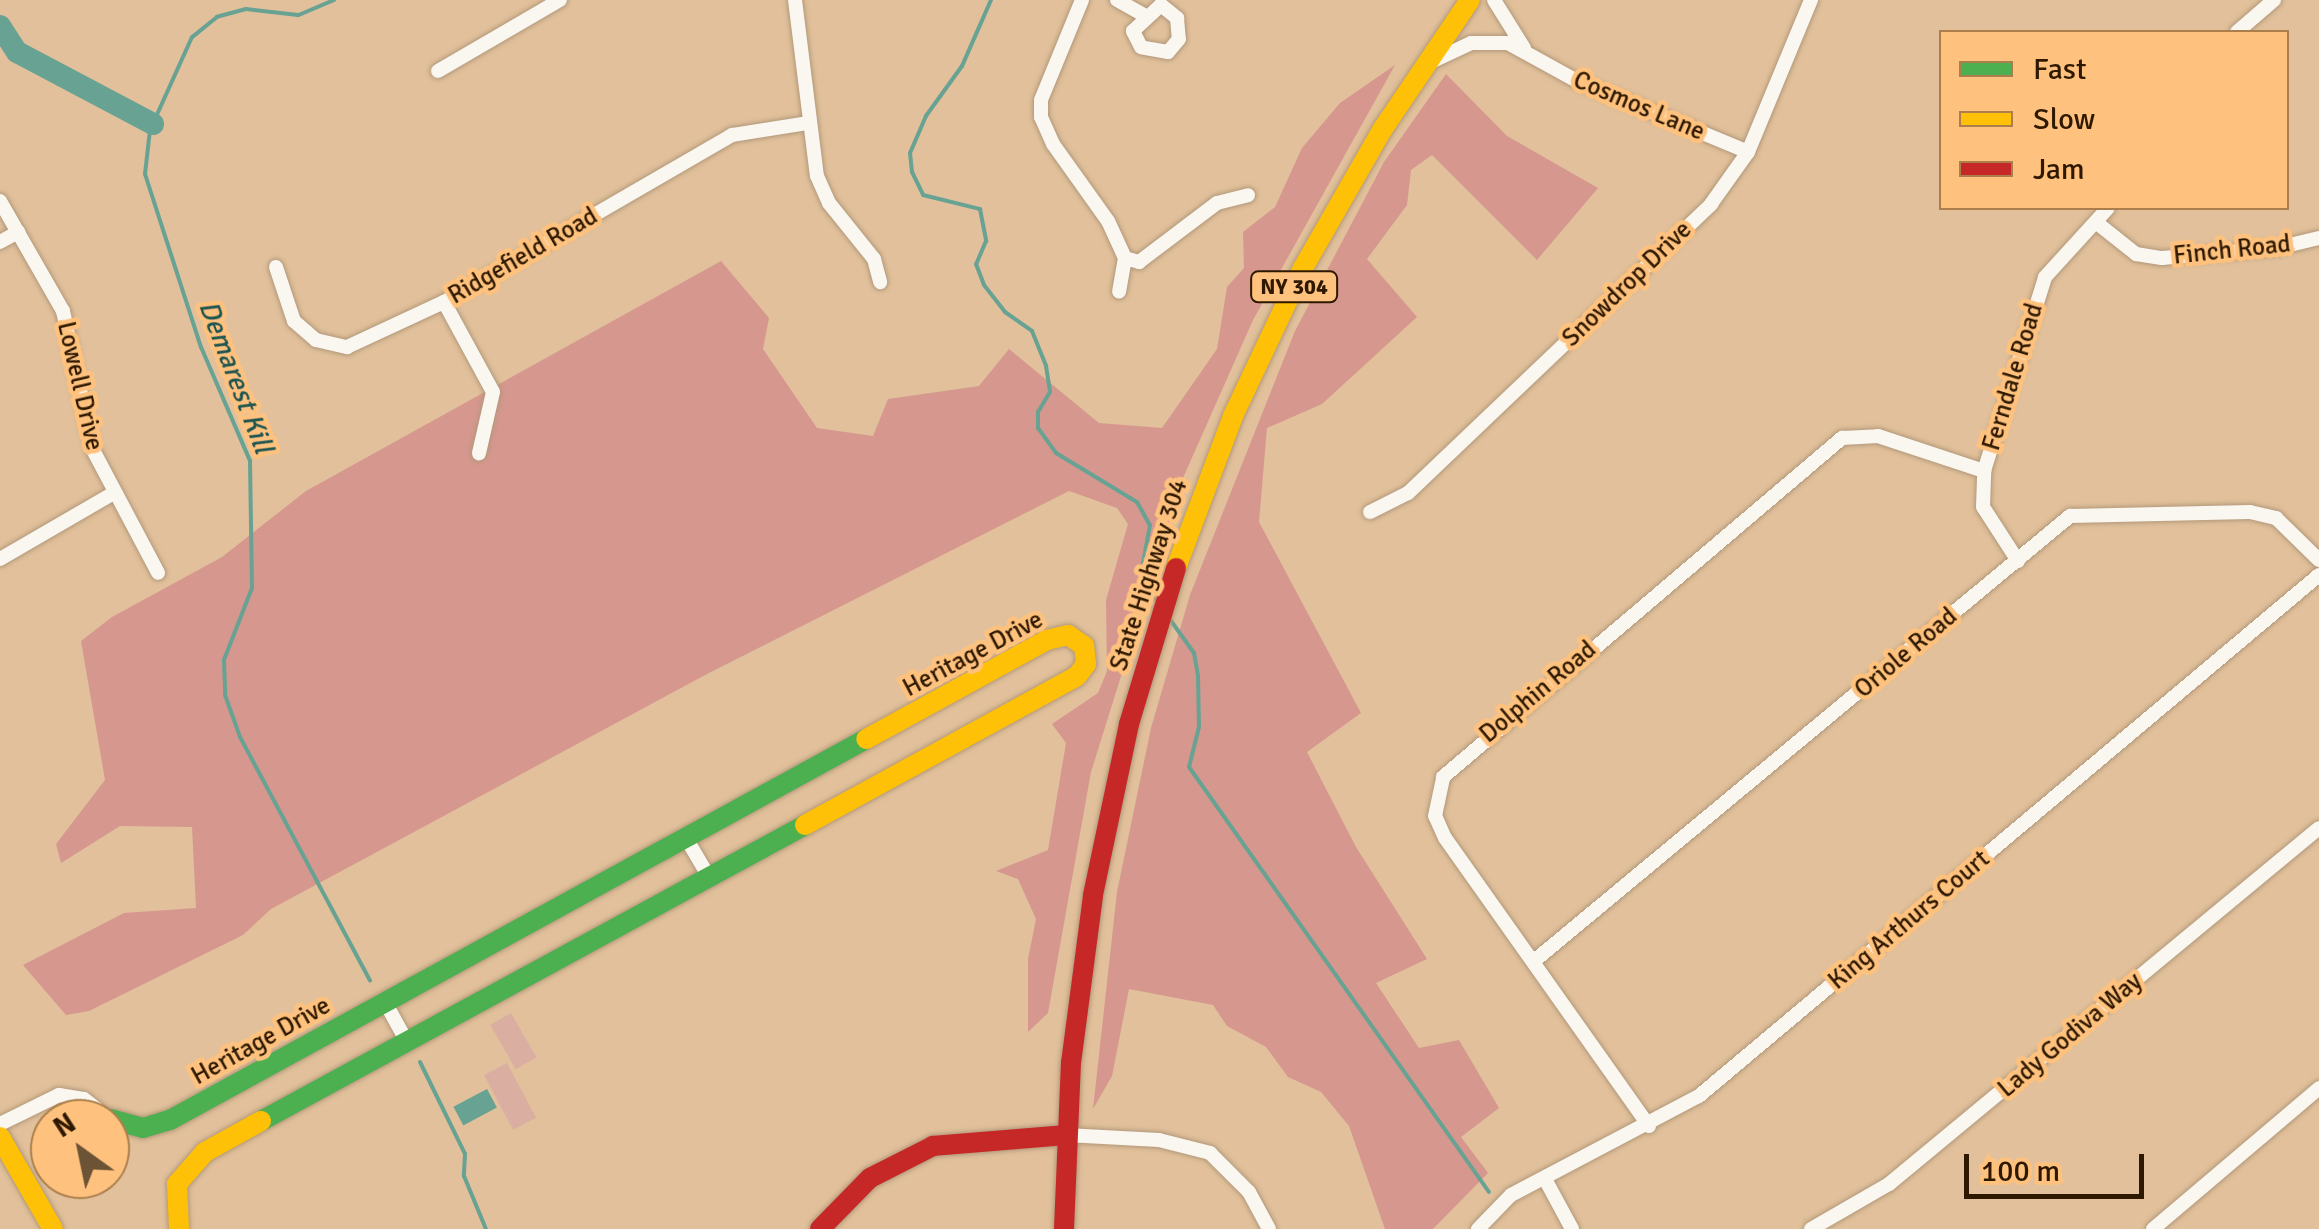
<!DOCTYPE html>
<html>
<head>
<meta charset="utf-8">
<style>
	body { margin:0 }
	#map { position:relative; width:2319px; height:1229px; overflow:hidden; background:#e1c09b; font-family:Signika,sans-serif }
	div>[style] { position:absolute }
	.green>* { inset:0; background:#dbaea2; transform-origin:0 0 }
	.forest>* { inset:0; background:#d6978f }
	.water>* { inset:0; background:#68a293; transform-origin:0 0 }
	.stream>* { height:4px; margin:-2px; padding:0 2px; transform-origin:2px; border-radius:2px; background:#68a293 }
	.river>* { height:22px; margin:-11px; padding:0 11px; transform-origin:11px; border-radius:11px; background:#68a293 }
	.roads { filter:drop-shadow(0 0 2px #b2987a) drop-shadow(0 0 2px #b2987a) }
	.street>* { height:14px; margin:-7px; padding:0 7px; transform-origin:7px; border-radius:7px; background:#faf6f0 }
	.fast>* { height:20px; margin:-10px; padding:0 10px; transform-origin:10px; border-radius:10px; background:#4caf50 }
	.slow>* { height:20px; margin:-10px; padding:0 10px; transform-origin:10px; border-radius:10px; background:#ffc107 }
	.jam>* { height:20px; margin:-10px; padding:0 10px; transform-origin:10px; border-radius:10px; background:#c62828 }
	span { translate:-50% -50%; white-space:nowrap; text-align:center; line-height:1.15; -webkit-text-stroke:9px #fec27e; paint-order:stroke }
	.shield-label span { padding:2px 8px; background:#fec27e; border:2px solid; border-radius:8px; -webkit-text-stroke-width:0 }
	.shield-label { font-size:22px; color:#2e1800; font-weight:700 }
	.street-label { font-size:25px; color:#2e1800 }
	.water-label { font-size:28px; color:#1f5551; font-style:italic }
	.legend { position:absolute; left:1939px; top:30px; width:350px; height:180px; box-sizing:border-box; background:#fec27e; border:2px solid #ab7e4c; margin:0; padding:12px 18px; list-style:none; font-size:30px; color:#2e1800 }
	.legend li { display:flex; align-items:center; gap:20px; height:50px }
	.legend b { width:50px; border:2px solid #ab7e4c }
	.north { position:absolute; left:30px; top:1099px; width:100px; height:100px; box-sizing:border-box; background:#fec27e; border:2px solid #ab7e4c; border-radius:50%; rotate:327deg; font-size:28px; font-weight:700; line-height:40px; text-align:center; color:#2e1800 }
	.north::after { content:''; display:block; margin:auto; width:35px; height:45px; background:#6d5336; clip-path:polygon(50% 0,100% 100%,50% 72%,0 100%) }
	.scale { position:absolute; left:1964px; top:1154px; width:180px; height:45px; box-sizing:border-box; border:5px solid #2e1800; border-top:0; padding-left:12px; font-size:30px; line-height:35px; white-space:nowrap; color:#2e1800; -webkit-text-stroke:8px #fec27e; paint-order:stroke }
</style>
</head>
<body>
<div id="map">
	<div class="green">
		<i style="left:511px;top:1013px;width:51px;height:24px;rotate:60deg"></i>
		<i style="left:507px;top:1063px;width:62px;height:26px;rotate:62deg"></i>
	</div>
	<div class="forest">
		<i style="clip-path:polygon(1395px 65px,1253px 320px,1183px 478px,1091px 772px,1048px 1013px,1028px 1032px,1028px 959px,1036px 919px,1018px 879px,996px 871px,1048px 850px,1066px 743px,1052px 724px,1098px 693px,1107px 671px,1106px 600px,1128px 524px,1117px 508px,1069px 491px,707px 674px,271px 909px,243px 935px,89px 1011px,66px 1015px,23px 965px,124px 913px,196px 908px,192px 827px,120px 826px,61px 863px,56px 844px,105px 780px,81px 641px,112px 617px,222px 557px,306px 491px,721px 261px,769px 318px,763px 349px,817px 428px,873px 436px,888px 399px,979px 386px,1009px 349px,1099px 423px,1162px 428px,1217px 349px,1227px 287px,1244px 268px,1243px 232px,1275px 207px,1302px 148px,1340px 103px)"></i>
		<i style="clip-path:polygon(1446px 74px,1507px 136px,1598px 188px,1537px 260px,1432px 155px,1411px 170px,1407px 205px,1367px 259px,1417px 317px,1322px 404px,1267px 428px,1259px 522px,1361px 713px,1307px 752px,1356px 847px,1427px 959px,1376px 983px,1419px 1048px,1459px 1040px,1499px 1108px,1461px 1137px,1488px 1173px,1433px 1229px,1385px 1229px,1349px 1126px,1321px 1092px,1288px 1077px,1266px 1047px,1227px 1026px,1213px 1005px,1129px 989px,1112px 1076px,1093px 1109px,1117px 892px,1151px 728px,1190px 595px,1295px 331px,1384px 162px)"></i>
	</div>
	<div class="water">
		<i style="left:487px;top:1089px;width:21px;height:38px;rotate:62deg"></i>
	</div>
	<div class="stream">
		<i style="left:334px;top:0;width:39px;rotate:157deg"></i>
		<i style="left:298px;top:15px;width:52px;rotate:-173.4deg"></i>
		<i style="left:246px;top:9px;width:30px;rotate:165deg"></i>
		<i style="left:217px;top:17px;width:32px;rotate:141deg"></i>
		<i style="left:192px;top:37px;width:102px;rotate:114.3deg"></i>
		<i style="left:150px;top:130px;width:44px;rotate:96.5deg"></i>
		<i style="left:145px;top:174px;width:182px;rotate:72.1deg"></i>
		<i style="left:201px;top:347px;width:124px;rotate:66.7deg"></i>
		<i style="left:250px;top:461px;width:127px;rotate:89.1deg"></i>
		<i style="left:252px;top:588px;width:77px;rotate:111.3deg"></i>
		<i style="left:224px;top:660px;width:35px;rotate:88deg"></i>
		<i style="left:225px;top:695px;width:45px;rotate:70.3deg"></i>
		<i style="left:240px;top:737px;width:276px;rotate:61.9deg"></i>
		<i style="left:991px;top:0;width:72px;rotate:113.7deg"></i>
		<i style="left:962px;top:66px;width:62px;rotate:125.8deg"></i>
		<i style="left:926px;top:116px;width:40px;rotate:113.4deg"></i>
		<i style="left:910px;top:153px;width:19px;rotate:84deg"></i>
		<i style="left:912px;top:172px;width:25px;rotate:64deg"></i>
		<i style="left:923px;top:195px;width:59px;rotate:13.8deg"></i>
		<i style="left:980px;top:209px;width:33px;rotate:79deg"></i>
		<i style="left:986px;top:241px;width:25px;rotate:113deg"></i>
		<i style="left:976px;top:264px;width:22px;rotate:69deg"></i>
		<i style="left:984px;top:285px;width:34px;rotate:52deg"></i>
		<i style="left:1005px;top:312px;width:33px;rotate:35deg"></i>
		<i style="left:1032px;top:331px;width:38px;rotate:68deg"></i>
		<i style="left:1046px;top:366px;width:26px;rotate:81deg"></i>
		<i style="left:1050px;top:392px;width:23px;rotate:121deg"></i>
		<i style="left:1038px;top:412px;width:16px;rotate:90deg"></i>
		<i style="left:1038px;top:428px;width:31px;rotate:54deg"></i>
		<i style="left:1056px;top:453px;width:95px;rotate:31.2deg"></i>
		<i style="left:1137px;top:502px;width:26px;rotate:61deg"></i>
		<i style="left:1150px;top:525px;width:50px;rotate:100.4deg"></i>
		<i style="left:1141px;top:574px;width:28px;rotate:63deg"></i>
		<i style="left:1169px;top:618px;width:43px;rotate:54.5deg"></i>
		<i style="left:1194px;top:653px;width:23px;rotate:80deg"></i>
		<i style="left:1198px;top:676px;width:51px;rotate:88.9deg"></i>
		<i style="left:1199px;top:727px;width:41px;rotate:104deg"></i>
		<i style="left:1189px;top:767px;width:520px;rotate:54.78deg"></i>
		<i style="left:420px;top:1062px;width:102px;rotate:63.9deg"></i>
		<i style="left:465px;top:1154px;width:22px;rotate:93deg"></i>
		<i style="left:464px;top:1176px;width:57px;rotate:67.5deg"></i>
	</div>
	<div class="river">
		<i style="left:0;top:26px;width:31px;rotate:57deg"></i>
		<i style="left:17px;top:52px;width:154px;rotate:27.9deg"></i>
	</div>
	<div class="roads">
		<div class="street">
			<i style="left:795px;top:0;width:177px;rotate:82.9deg"></i>
			<i style="left:817px;top:176px;width:30px;rotate:66deg"></i>
			<i style="left:829px;top:203px;width:72px;rotate:51.2deg"></i>
			<i style="left:874px;top:259px;width:24px;rotate:75deg"></i>
			<i style="left:1082px;top:0;width:108px;rotate:112.3deg"></i>
			<i style="left:1041px;top:100px;width:17px;rotate:90deg"></i>
			<i style="left:1041px;top:117px;width:30px;rotate:66deg"></i>
			<i style="left:1053px;top:144px;width:95px;rotate:54.5deg"></i>
			<i style="left:1108px;top:221px;width:41px;rotate:65.3deg"></i>
			<i style="left:1125px;top:258px;width:34px;rotate:100deg"></i>
			<i style="left:1117px;top:0;width:31px;rotate:29deg"></i>
			<i style="left:1494px;top:0;width:57px;rotate:58deg"></i>
			<i style="left:1161px;top:5px;width:21px;rotate:39deg"></i>
			<i style="left:1177px;top:18px;width:21px;rotate:85deg"></i>
			<i style="left:1179px;top:39px;width:17px;rotate:130deg"></i>
			<i style="left:1168px;top:52px;width:27px;rotate:-170deg"></i>
			<i style="left:1141px;top:47px;width:18px;rotate:-117deg"></i>
			<i style="left:1133px;top:31px;width:38px;rotate:-43deg"></i>
			<i style="left:2237px;top:32px;width:49px;rotate:-40.9deg"></i>
			<i style="left:1433px;top:61px;width:42px;rotate:-25.3deg"></i>
			<i style="left:1471px;top:43px;width:37px"></i>
			<i style="left:1508px;top:43px;width:79px;rotate:28.8deg"></i>
			<i style="left:1577px;top:81px;width:185px;rotate:22.5deg"></i>
			<i style="left:438px;top:71px;width:141px;rotate:-30.2deg"></i>
			<i style="left:0;top:201px;width:127px;rotate:60.2deg"></i>
			<i style="left:63px;top:311px;width:142px;rotate:77.8deg"></i>
			<i style="left:93px;top:450px;width:139px;rotate:62.1deg"></i>
			<i style="left:2097px;top:223px;width:50px;rotate:38.5deg"></i>
			<i style="left:2136px;top:254px;width:26px;rotate:9deg"></i>
			<i style="left:2162px;top:258px;width:115px;rotate:-5deg"></i>
			<i style="left:2277px;top:248px;width:43px;rotate:-13.4deg"></i>
			<i style="left:0;top:242px;width:21px;rotate:-29deg"></i>
			<i style="left:1125px;top:258px;width:15px;rotate:16deg"></i>
			<i style="left:1139px;top:262px;width:98px;rotate:-37.1deg"></i>
			<i style="left:1217px;top:203px;width:32px;rotate:-14deg"></i>
			<i style="left:276px;top:267px;width:57px;rotate:71.6deg"></i>
			<i style="left:294px;top:321px;width:29px;rotate:41deg"></i>
			<i style="left:316px;top:340px;width:32px;rotate:13deg"></i>
			<i style="left:347px;top:347px;width:107px;rotate:-24.9deg"></i>
			<i style="left:444px;top:302px;width:333px;rotate:-30.1deg"></i>
			<i style="left:732px;top:135px;width:77px;rotate:-9deg"></i>
			<i style="left:444px;top:302px;width:102px;rotate:61.4deg"></i>
			<i style="left:493px;top:392px;width:63px;rotate:102.9deg"></i>
			<i style="left:1370px;top:512px;width:42px;rotate:-26.6deg"></i>
			<i style="left:1408px;top:493px;width:419px;rotate:-43.6deg"></i>
			<i style="left:1711px;top:204px;width:64px;rotate:-54.6deg"></i>
			<i style="left:1748px;top:152px;width:165px;rotate:-67.5deg"></i>
			<i style="left:0;top:559px;width:132px;rotate:-30.1deg"></i>
			<i style="left:2018px;top:561px;width:64px;rotate:-122.9deg"></i>
			<i style="left:1983px;top:507px;width:36px;rotate:-88deg"></i>
			<i style="left:1984px;top:471px;width:203px;rotate:-72.5deg"></i>
			<i style="left:2045px;top:277px;width:93px;rotate:-47.6deg"></i>
			<i style="left:686px;top:838px;width:45px;rotate:59.5deg"></i>
			<i style="left:1534px;top:961px;width:697px;rotate:-39.7deg"></i>
			<i style="left:2070px;top:516px;width:180px;rotate:-1.3deg"></i>
			<i style="left:2250px;top:512px;width:27px;rotate:13deg"></i>
			<i style="left:2276px;top:518px;width:60px;rotate:44.3deg"></i>
			<i style="left:385px;top:1002px;width:46px;rotate:61.2deg"></i>
			<i style="left:0;top:1124px;width:66px;rotate:-26.2deg"></i>
			<i style="left:59px;top:1095px;width:25px;rotate:9deg"></i>
			<i style="left:84px;top:1099px;width:33px;rotate:38deg"></i>
			<i style="left:1649px;top:1126px;width:353px;rotate:-125.3deg"></i>
			<i style="left:1445px;top:838px;width:24px;rotate:-114deg"></i>
			<i style="left:1435px;top:816px;width:40px;rotate:-78deg"></i>
			<i style="left:1443px;top:777px;width:524px;rotate:-40.35deg"></i>
			<i style="left:1842px;top:438px;width:36px;rotate:-3deg"></i>
			<i style="left:1878px;top:436px;width:112px;rotate:18.3deg"></i>
			<i style="left:1066px;top:1135px;width:93px;rotate:3.1deg"></i>
			<i style="left:1159px;top:1140px;width:53px;rotate:14.3deg"></i>
			<i style="left:1210px;top:1153px;width:55px;rotate:45deg"></i>
			<i style="left:1249px;top:1192px;width:42px;rotate:61.6deg"></i>
			<i style="left:1545px;top:1179px;width:57px;rotate:61.6deg"></i>
			<i style="left:1478px;top:1229px;width:47px;rotate:-45.9deg"></i>
			<i style="left:1511px;top:1195px;width:212px;rotate:-27.8deg"></i>
			<i style="left:1699px;top:1096px;width:810px;rotate:-40.04deg"></i>
			<i style="left:1811px;top:1229px;width:90px;rotate:-30deg"></i>
			<i style="left:1889px;top:1184px;width:558px;rotate:-39.62deg"></i>
			<i style="left:2153px;top:1229px;width:218px;rotate:-40.3deg"></i>
		</div>
		<div class="fast">
			<i style="left:110px;top:1119px;width:34px;rotate:15deg"></i>
			<i style="left:143px;top:1128px;width:28px;rotate:-17deg"></i>
			<i style="left:170px;top:1120px;width:793px;rotate:-28.7deg"></i>
			<i style="left:261px;top:1121px;width:619px;rotate:-28.55deg"></i>
		</div>
		<div class="slow">
			<i style="left:1176px;top:568px;width:162px;rotate:-69.4deg"></i>
			<i style="left:1233px;top:416px;width:164px;rotate:-64.7deg"></i>
			<i style="left:1303px;top:268px;width:159px;rotate:-60.2deg"></i>
			<i style="left:1382px;top:130px;width:157px;rotate:-55.9deg"></i>
			<i style="left:805px;top:825px;width:310px;rotate:-28.7deg"></i>
			<i style="left:1077px;top:676px;width:15px;rotate:-53deg"></i>
			<i style="left:1086px;top:664px;width:18px;rotate:-96deg"></i>
			<i style="left:1084px;top:646px;width:19px;rotate:-145deg"></i>
			<i style="left:1068px;top:635px;width:22px;rotate:167deg"></i>
			<i style="left:1047px;top:640px;width:206px;rotate:151.3deg"></i>
			<i style="left:0;top:1137px;width:106px;rotate:60.1deg"></i>
			<i style="left:179px;top:1229px;width:45px;rotate:-92.5deg"></i>
			<i style="left:177px;top:1184px;width:43px;rotate:-48.8deg"></i>
			<i style="left:205px;top:1152px;width:64px;rotate:-29deg"></i>
		</div>
		<div class="jam">
			<i style="left:820px;top:1229px;width:71px;rotate:-45.6deg"></i>
			<i style="left:870px;top:1178px;width:71px;rotate:-26.9deg"></i>
			<i style="left:933px;top:1146px;width:133px;rotate:-4.7deg"></i>
			<i style="left:1064px;top:1229px;width:166px;rotate:-87.6deg"></i>
			<i style="left:1071px;top:1063px;width:169px;rotate:-82.5deg"></i>
			<i style="left:1093px;top:895px;width:175px;rotate:-78.1deg"></i>
			<i style="left:1129px;top:724px;width:163px;rotate:-73.2deg"></i>
		</div>
	</div>
	<div class="shield-label">
		<span style="left:1294px;top:287px">NY 304</span>
	</div>
	<div class="street-label">
		<span style="left:1639px;top:106px;rotate:23deg">Cosmos Lane</span>
		<span style="left:2232px;top:250px;rotate:-6deg">Finch Road</span>
		<span style="left:523px;top:256px;rotate:-30deg">Ridgefield Road</span>
		<span style="left:1627px;top:284px;rotate:-44deg">Snowdrop Drive</span>
		<span style="left:2013px;top:377px;rotate:-73deg">Ferndale Road</span>
		<span style="left:80px;top:386px;rotate:77deg">Lowell Drive</span>
		<span style="left:1149px;top:575px;rotate:-72deg">State Highway 304</span>
		<span style="left:1906px;top:653px;rotate:-40deg">Oriole Road</span>
		<span style="left:973px;top:654px;rotate:-28deg">Heritage Drive</span>
		<span style="left:1538px;top:692px;rotate:-40deg">Dolphin Road</span>
		<span style="left:1909px;top:920px;rotate:-40deg">King Arthurs Court</span>
		<span style="left:2070px;top:1035px;rotate:-40deg">Lady Godiva Way</span>
		<span style="left:261px;top:1041px;rotate:-29deg">Heritage Drive</span>
	</div>
	<div class="water-label">
		<span style="left:236px;top:377px;rotate:69deg">Demarest Kill</span>
	</div>
	<ul class="legend">
	<li><b style="height:12px;background:#4caf50"></b>Fast</li>
	<li><b style="height:12px;background:#ffc107"></b>Slow</li>
	<li><b style="height:12px;background:#c62828"></b>Jam</li>
	</ul>
	<div class="north">N</div>
	<div class="scale">100 m</div>
</div>
</body>
</html>
